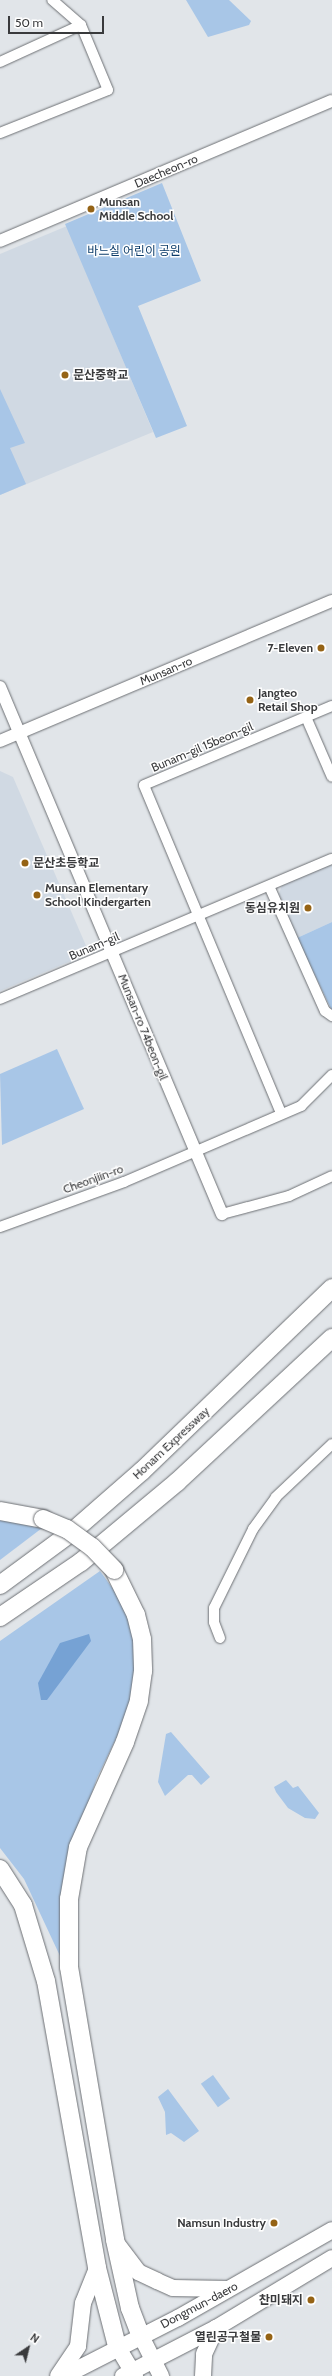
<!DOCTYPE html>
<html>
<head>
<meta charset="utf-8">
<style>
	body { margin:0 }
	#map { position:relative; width:332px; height:2376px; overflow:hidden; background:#e1e5e9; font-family:Cabin,"Noto Sans KR",sans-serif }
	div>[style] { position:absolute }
	.built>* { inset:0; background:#d0d9e3 }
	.green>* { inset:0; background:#a8c6e7; transform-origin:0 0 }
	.water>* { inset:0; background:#76a2d4 }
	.roads { filter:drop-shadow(0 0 1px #6d7074) drop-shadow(0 0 1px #6d7074) }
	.minor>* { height:10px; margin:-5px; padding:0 5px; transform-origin:5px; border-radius:5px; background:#fff }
	.tertiary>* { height:12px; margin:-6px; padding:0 6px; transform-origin:6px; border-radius:6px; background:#fff }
	.primary>* { height:16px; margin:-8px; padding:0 8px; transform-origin:8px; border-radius:8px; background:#fff }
	.motorway>* { height:18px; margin:-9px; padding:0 9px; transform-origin:9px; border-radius:9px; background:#fff }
	.bridges { filter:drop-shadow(0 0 1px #6d7074) drop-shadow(0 0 1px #6d7074) }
	.motorway-bridge>* { height:18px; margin:-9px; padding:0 9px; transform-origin:9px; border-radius:9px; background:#fff }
	.dots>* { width:11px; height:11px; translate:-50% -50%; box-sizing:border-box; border:2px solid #fff; border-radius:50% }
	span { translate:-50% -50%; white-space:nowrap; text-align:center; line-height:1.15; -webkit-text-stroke:3px #fff; paint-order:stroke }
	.street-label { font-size:12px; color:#393a3c }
	.poi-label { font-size:12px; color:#393a3c; font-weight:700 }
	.left { translate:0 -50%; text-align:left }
	.right { translate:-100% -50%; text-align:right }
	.park-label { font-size:12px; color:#0c3c6a }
	.north { position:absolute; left:8px; top:2328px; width:40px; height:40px; -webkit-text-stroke:3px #fff; paint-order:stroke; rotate:35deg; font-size:11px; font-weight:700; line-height:16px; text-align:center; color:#393a3c }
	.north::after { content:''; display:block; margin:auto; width:14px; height:18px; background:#393a3c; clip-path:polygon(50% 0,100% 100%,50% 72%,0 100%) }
	.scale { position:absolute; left:8px; top:16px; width:96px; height:18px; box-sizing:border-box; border:2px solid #393a3c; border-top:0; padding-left:5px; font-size:12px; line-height:14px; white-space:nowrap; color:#393a3c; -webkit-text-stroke:3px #fff; paint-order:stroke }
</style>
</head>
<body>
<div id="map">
	<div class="built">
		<i style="clip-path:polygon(67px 226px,153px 432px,0 495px,0 254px)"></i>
		<i style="clip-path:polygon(0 771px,13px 777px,87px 948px,85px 955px,0 991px)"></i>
		<i style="clip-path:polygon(332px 864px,332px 922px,297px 938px,279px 894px,282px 885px)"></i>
	</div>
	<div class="green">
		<i style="clip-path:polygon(186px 0,229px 0,251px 21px,249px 25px,208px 37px)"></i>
		<i style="clip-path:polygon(162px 183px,201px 281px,138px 306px,187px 426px,156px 438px,65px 224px)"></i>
		<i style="clip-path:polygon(0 389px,25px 443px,10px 448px,26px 484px,0 495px)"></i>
		<i style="clip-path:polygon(332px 922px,332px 1011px,297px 938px)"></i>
		<i style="clip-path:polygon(57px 1049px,84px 1109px,2px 1145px,0 1074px)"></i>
		<i style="clip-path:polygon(0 1511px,50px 1522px,0 1560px)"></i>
		<i style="clip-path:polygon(100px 1571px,124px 1604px,140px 1660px,126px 1718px,97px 1778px,71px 1854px,60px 1956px,24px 1879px,0 1848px,0 1641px)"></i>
		<i style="clip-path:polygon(171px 1732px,210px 1777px,201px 1785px,192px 1775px,188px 1775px,165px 1796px,158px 1782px,166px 1734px)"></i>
		<i style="clip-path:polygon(286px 1780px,293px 1788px,298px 1786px,319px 1813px,315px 1819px,305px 1818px,288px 1808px,276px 1792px,274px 1787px)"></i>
		<i style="left:213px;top:2075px;width:29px;height:15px;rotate:54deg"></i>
		<i style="clip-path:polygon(168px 2089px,199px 2131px,184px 2142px,171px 2133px,166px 2135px,165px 2112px,158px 2097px)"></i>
	</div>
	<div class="water">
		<i style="clip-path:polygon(89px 1634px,91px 1641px,47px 1700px,41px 1700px,38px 1683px,60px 1643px)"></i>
	</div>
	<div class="roads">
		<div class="minor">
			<i style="left:0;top:62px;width:89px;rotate:-24.6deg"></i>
			<i style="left:0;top:133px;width:116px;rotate:-21.7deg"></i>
			<i style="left:108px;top:90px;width:70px;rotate:-112.6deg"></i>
			<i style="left:81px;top:25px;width:38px;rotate:-139deg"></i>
			<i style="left:306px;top:717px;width:65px;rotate:66.6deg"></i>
			<i style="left:269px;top:886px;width:137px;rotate:65.9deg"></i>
			<i style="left:325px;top:1011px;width:9px;rotate:36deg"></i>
			<i style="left:0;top:999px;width:360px;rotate:-22.9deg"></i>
			<i style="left:281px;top:1113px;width:355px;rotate:-112.7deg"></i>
			<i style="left:144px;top:785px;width:204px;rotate:-22.8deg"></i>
			<i style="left:222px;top:1214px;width:69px;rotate:-15deg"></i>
			<i style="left:289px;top:1196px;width:47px;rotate:-24.9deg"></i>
			<i style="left:0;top:1227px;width:132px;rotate:-19.9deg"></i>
			<i style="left:124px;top:1182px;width:193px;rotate:-23.2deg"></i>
			<i style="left:301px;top:1106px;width:44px;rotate:-45deg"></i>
			<i style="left:220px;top:1638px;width:17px;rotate:-111deg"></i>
			<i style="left:214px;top:1622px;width:14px;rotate:-90deg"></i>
			<i style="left:214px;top:1608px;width:88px;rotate:-63.7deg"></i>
			<i style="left:253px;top:1529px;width:39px;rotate:-54deg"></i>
			<i style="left:276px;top:1497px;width:77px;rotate:-43.4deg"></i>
		</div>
		<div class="tertiary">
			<i style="left:0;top:241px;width:360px;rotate:-22.9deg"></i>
			<i style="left:0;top:687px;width:572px;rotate:67.16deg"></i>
			<i style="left:0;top:741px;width:360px;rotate:-22.9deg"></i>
		</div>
		<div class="primary">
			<i style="left:118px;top:2245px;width:34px;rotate:53deg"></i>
			<i style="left:138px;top:2272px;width:21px;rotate:25deg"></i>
			<i style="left:157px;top:2281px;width:17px;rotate:24deg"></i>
			<i style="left:173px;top:2288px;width:55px;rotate:1deg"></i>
			<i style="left:140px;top:2334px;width:47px;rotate:63.4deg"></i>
			<i style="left:117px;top:2346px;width:35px;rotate:59deg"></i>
			<i style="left:58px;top:2376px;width:36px;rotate:-56deg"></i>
			<i style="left:78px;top:2346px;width:43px;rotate:-83.4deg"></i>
			<i style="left:83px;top:2303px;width:38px;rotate:-68deg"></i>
			<i style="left:64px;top:2376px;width:128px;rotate:-27deg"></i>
			<i style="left:178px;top:2318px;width:177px;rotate:-29.7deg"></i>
			<i style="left:123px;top:2376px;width:105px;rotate:-27.3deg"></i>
			<i style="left:216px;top:2328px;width:135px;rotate:-31.1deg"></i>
			<i style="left:203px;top:2376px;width:22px;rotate:-87deg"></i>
			<i style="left:204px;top:2354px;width:29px;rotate:-65deg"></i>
		</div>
		<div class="motorway">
			<i style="left:0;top:1511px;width:44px;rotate:10.5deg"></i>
			<i style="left:114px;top:1570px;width:50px;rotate:63.9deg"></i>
			<i style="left:136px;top:1615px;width:25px;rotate:76deg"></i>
			<i style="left:142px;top:1639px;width:32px;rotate:88deg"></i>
			<i style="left:143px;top:1671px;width:30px;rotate:98deg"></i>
			<i style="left:139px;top:1701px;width:43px;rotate:108.9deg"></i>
			<i style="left:125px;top:1742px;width:115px;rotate:114.1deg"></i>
			<i style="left:78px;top:1847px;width:53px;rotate:99.8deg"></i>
			<i style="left:69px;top:1899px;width:68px;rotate:90deg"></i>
			<i style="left:69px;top:1967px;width:277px;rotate:80.4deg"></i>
			<i style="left:115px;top:2240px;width:70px;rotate:77.6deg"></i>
			<i style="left:130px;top:2308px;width:28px;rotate:69deg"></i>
			<i style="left:0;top:1585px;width:89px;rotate:-36.4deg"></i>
			<i style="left:72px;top:1532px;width:93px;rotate:-41.1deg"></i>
			<i style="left:142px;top:1471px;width:264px;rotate:-43.9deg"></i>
			<i style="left:0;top:1617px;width:98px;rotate:-34.2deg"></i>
			<i style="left:81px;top:1562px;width:125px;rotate:-39.8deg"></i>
			<i style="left:177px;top:1482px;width:212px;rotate:-42.9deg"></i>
			<i style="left:0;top:1869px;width:43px;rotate:57.4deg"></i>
			<i style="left:23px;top:1905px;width:79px;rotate:73.2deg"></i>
			<i style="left:46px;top:1981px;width:291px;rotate:79.9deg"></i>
			<i style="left:97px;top:2268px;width:81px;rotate:75.6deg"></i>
		</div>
	</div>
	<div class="bridges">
		<div class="motorway-bridge">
			<i style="left:43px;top:1519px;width:26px;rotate:23deg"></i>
			<i style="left:67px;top:1529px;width:31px;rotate:36deg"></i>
			<i style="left:92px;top:1547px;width:32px;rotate:46deg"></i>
		</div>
	</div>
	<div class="dots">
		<i style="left:91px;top:209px;background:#956315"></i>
		<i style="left:65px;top:375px;background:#956315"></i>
		<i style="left:321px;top:648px;background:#956315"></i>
		<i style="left:250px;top:700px;background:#956315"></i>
		<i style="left:25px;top:863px;background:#956315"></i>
		<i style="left:37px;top:895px;background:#956315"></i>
		<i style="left:308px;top:908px;background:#956315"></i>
		<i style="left:274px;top:2223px;background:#956315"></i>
		<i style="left:311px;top:2300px;background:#956315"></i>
		<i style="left:269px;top:2337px;background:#956315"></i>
	</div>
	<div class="street-label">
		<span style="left:166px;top:171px;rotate:-23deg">Daecheon-ro</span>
		<span style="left:166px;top:671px;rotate:-23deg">Munsan-ro</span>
		<span style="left:202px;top:747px;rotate:-23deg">Bunam-gil 15beon-gil</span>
		<span style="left:94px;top:946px;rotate:-23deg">Bunam-gil</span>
		<span style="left:143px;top:1027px;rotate:68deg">Munsan-ro 74beon-gil</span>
		<span style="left:93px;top:1179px;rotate:-20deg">Cheonjiin-ro</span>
		<span style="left:171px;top:1443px;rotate:-43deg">Honam Expressway</span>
		<span style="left:199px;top:2305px;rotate:-28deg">Dongmun-daero</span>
	</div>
	<div class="poi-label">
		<span class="left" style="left:99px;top:209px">Munsan<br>Middle School</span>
		<span class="left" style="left:73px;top:375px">문산중학교</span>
		<span class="right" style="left:313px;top:648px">7-Eleven</span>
		<span class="left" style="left:258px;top:700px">Jangteo<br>Retail Shop</span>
		<span class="left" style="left:33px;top:863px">문산초등학교</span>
		<span class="left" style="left:45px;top:895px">Munsan Elementary<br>School Kindergarten</span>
		<span class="right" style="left:300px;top:908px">동심유치원</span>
		<span class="right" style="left:266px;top:2223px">Namsun Industry</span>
		<span class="right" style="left:303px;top:2300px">찬미돼지</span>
		<span class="right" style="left:261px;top:2337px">열린공구철물</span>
	</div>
	<div class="park-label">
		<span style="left:134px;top:251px">바느실 어린이 공원</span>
	</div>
	<div class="north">N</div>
	<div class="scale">50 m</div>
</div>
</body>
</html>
